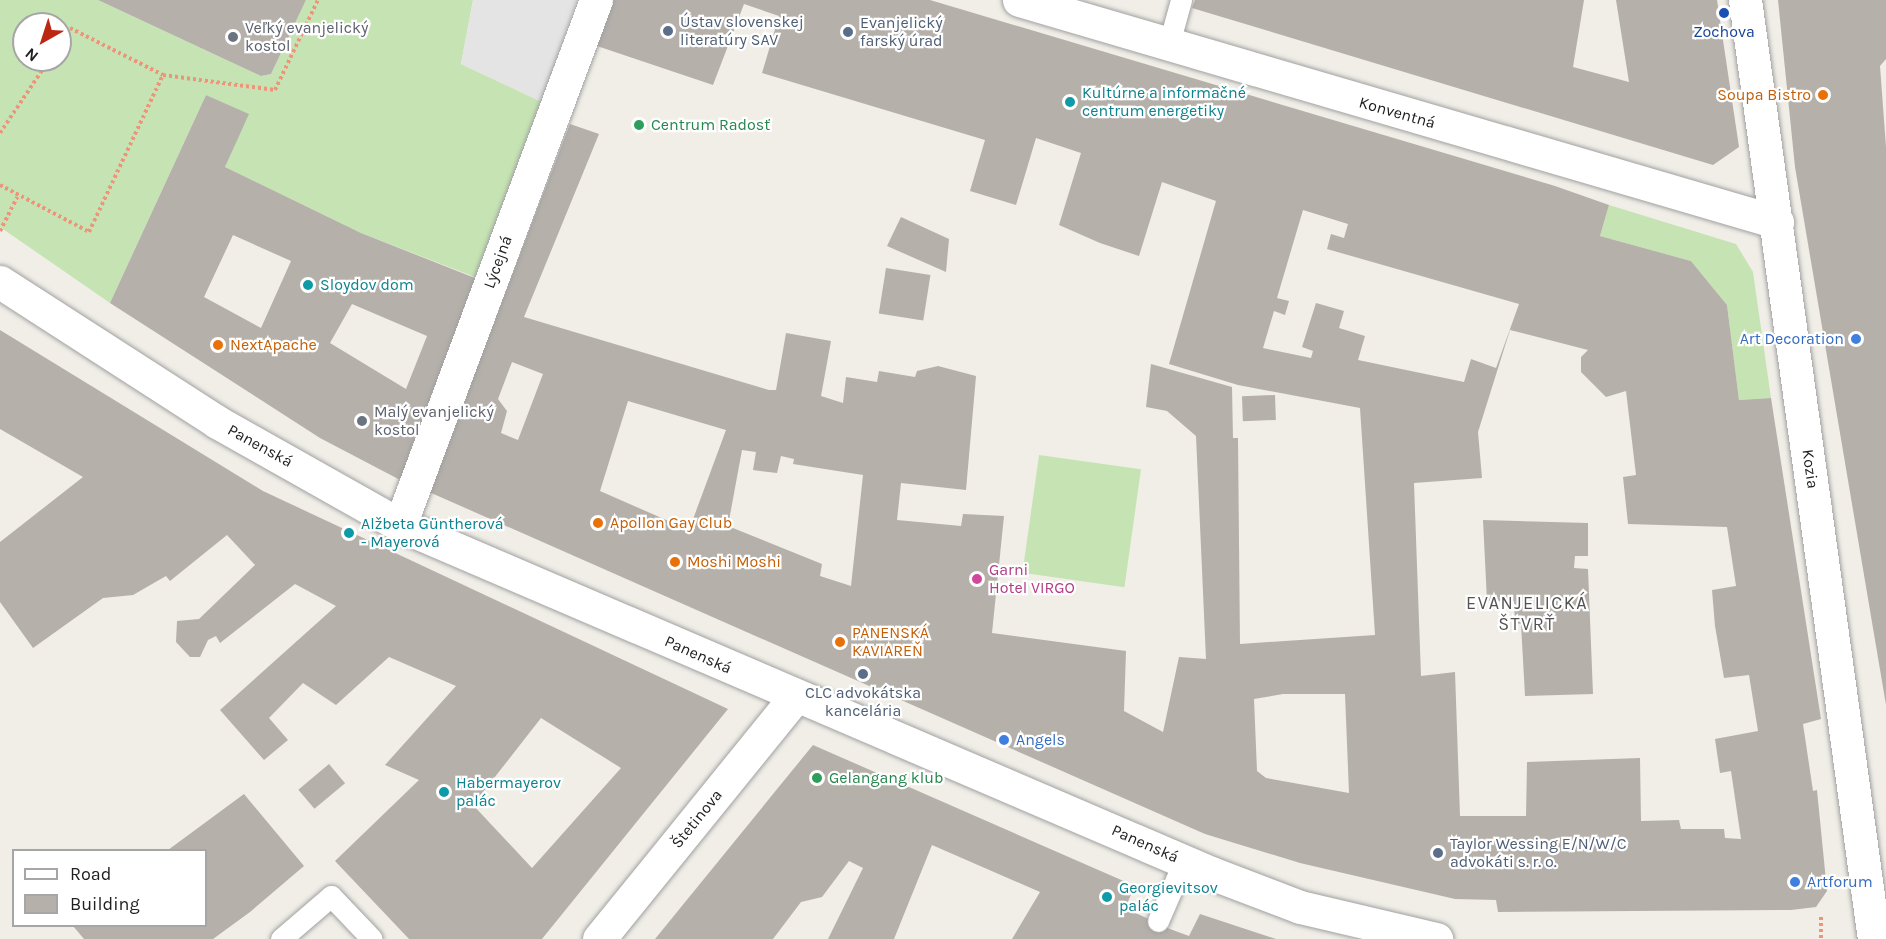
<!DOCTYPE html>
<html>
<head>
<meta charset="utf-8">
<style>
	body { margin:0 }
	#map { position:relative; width:1886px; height:939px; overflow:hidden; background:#f0eee7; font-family:Karla,sans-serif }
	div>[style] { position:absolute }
	.grass>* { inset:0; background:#c6e4b3; transform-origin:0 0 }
	.parking>* { inset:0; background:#e4e4e4 }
	.building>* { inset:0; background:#b5b0aa; transform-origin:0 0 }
	.path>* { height:4px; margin-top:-2px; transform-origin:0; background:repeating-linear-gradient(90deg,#ed947b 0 3px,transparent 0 6px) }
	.roads { filter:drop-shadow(0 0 2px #a1a1a1) drop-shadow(0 0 2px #a1a1a1) }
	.service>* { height:21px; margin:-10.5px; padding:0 10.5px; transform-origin:10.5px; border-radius:10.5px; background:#fff }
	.minor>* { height:33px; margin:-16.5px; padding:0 16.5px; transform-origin:16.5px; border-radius:16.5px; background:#fff }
	.dots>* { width:16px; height:16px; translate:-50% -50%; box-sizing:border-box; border:3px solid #fff; border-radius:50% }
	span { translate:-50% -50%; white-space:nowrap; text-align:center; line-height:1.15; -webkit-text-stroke:4.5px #fff; paint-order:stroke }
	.service-label { font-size:16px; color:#4e5e75 }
	.left { translate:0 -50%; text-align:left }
	.worship-label { font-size:16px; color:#5b616d }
	.transit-label { font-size:16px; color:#164399 }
	.culture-label { font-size:16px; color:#0d838f }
	.food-label { font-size:16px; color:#c56008 }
	.right { translate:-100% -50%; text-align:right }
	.street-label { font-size:16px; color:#202020 }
	.leisure-label { font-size:16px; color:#27864d }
	.shop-label { font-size:16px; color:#366cbe }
	.hotel-label { font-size:16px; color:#b23c85 }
	.neighbourhood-label { font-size:18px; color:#535353; letter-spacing:1.5px }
	.legend { position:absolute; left:12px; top:849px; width:195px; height:78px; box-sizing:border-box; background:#fff; border:2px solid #a6a6a6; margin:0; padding:8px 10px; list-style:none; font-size:18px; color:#202020 }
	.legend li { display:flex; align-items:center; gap:12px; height:30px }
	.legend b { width:30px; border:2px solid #a6a6a6 }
	.north { position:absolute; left:12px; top:12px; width:60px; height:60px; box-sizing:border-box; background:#fff; border:2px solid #a6a6a6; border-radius:50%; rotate:219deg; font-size:16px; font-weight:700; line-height:24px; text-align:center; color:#202020 }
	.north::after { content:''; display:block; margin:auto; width:21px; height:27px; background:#bc2714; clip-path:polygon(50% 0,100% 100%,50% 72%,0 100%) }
</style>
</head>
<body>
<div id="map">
	<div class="grass">
		<i style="clip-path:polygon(evenodd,0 0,98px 0,261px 76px,271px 74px,306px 0,473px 0,461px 64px,544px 103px,480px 279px,361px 233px,225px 167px,248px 114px,206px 95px,110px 303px,0 227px,0 0,24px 24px,60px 24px,60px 60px,24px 60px,24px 24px)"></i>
		<i style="clip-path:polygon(1609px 205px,1736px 244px,1753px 272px,1771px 398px,1739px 400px,1727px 305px,1691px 261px,1600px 236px)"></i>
		<i style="left:1039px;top:455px;width:103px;height:119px;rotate:8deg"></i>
	</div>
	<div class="parking">
		<i style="clip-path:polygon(473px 0,576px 0,544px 103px,461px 64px)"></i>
	</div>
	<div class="building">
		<i style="clip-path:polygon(98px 0,306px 0,271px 74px,261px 76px)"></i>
		<i style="clip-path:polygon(evenodd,613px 0,930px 0,1555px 186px,1609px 205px,1600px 236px,1691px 261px,1727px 305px,1739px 400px,1771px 398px,1821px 719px,1803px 724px,1813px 791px,1817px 790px,1827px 891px,1816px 907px,1791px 910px,1498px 912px,1496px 900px,1455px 899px,1300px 863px,1205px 834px,429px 492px,570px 124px,599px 134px,524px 317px,769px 390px,776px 390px,786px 333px,831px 341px,821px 396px,843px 403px,846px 377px,877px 382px,879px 371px,915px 377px,917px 371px,938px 366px,976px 376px,966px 490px,901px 483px,897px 520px,961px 526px,963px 514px,1004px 516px,992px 633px,1126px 651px,1124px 711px,1163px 732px,1179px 657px,1206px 659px,1196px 436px,1167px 411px,1146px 407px,1151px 364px,1232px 387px,1233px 438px,1238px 438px,1240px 644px,1375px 635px,1360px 408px,1238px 385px,1169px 364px,1216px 201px,1162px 182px,1139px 256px,1100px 243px,1059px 225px,1081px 153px,1036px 138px,1016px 205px,970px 191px,985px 140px,762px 73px,779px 16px,744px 4px,713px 85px,597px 46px,613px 0,1303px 210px,1348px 224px,1344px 238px,1331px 234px,1327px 249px,1519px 304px,1496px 368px,1471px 359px,1464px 382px,1358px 360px,1365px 336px,1339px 328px,1344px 311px,1316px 303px,1302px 347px,1313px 351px,1311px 358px,1263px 348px,1274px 311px,1285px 315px,1289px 301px,1277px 298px,1303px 210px,613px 0,1510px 330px,1588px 350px,1581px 357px,1581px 372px,1606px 397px,1626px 391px,1636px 475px,1623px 477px,1628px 524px,1727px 527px,1736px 586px,1712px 590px,1715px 626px,1724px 678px,1749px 675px,1758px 731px,1715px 739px,1720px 773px,1731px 771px,1741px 839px,1725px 838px,1724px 829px,1681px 829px,1679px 820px,1641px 821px,1640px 758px,1527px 762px,1526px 816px,1460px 816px,1455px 672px,1421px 676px,1414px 483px,1482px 478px,1478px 432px,1510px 330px,613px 0,512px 362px,543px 374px,518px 440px,501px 433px,507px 411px,498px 399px,512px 362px,613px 0,628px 401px,726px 430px,689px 530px,600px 491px,628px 401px,613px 0,742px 450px,756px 452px,753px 470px,777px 473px,781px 456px,794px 459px,793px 464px,863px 475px,851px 586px,820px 576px,822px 564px,728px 526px,742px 450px,613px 0,1283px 694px,1345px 694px,1349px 793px,1266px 778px,1257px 771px,1254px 699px,1283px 694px)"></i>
		<i style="clip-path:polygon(1195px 0,1584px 0,1573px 67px,1629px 82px,1616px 0,1717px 0,1739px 147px,1713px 165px,1192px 8px)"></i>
		<i style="clip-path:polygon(1778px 0,1886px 0,1886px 59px,1880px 66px,1886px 147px,1886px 705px,1795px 167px)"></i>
		<i style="clip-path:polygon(evenodd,206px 95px,249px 114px,225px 167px,361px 233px,480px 280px,404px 482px,320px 438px,110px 303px,206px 95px,233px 235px,291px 261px,261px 328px,204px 297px,233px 235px,206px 95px,352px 304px,427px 336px,406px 389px,330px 343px,352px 304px)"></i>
		<i style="clip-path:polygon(901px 217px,949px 239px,946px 272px,887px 246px)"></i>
		<i style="left:886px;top:268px;width:45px;height:46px;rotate:9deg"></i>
		<i style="clip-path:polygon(evenodd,0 330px,263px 491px,728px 709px,542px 939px,409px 939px,335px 861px,419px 780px,385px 765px,456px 686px,389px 657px,336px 705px,303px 683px,269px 718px,288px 740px,264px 760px,220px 710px,336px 606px,295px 584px,220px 643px,216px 636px,208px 640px,200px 657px,190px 657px,176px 642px,177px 621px,199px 619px,255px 565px,227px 535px,170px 581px,166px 576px,133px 595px,103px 598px,33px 648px,0 602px,0 542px,83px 477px,0 429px,0 330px,541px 718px,621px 768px,532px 868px,473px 805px,541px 718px)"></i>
		<i style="left:1275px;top:395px;width:25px;height:33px;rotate:88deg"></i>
		<i style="clip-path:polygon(1483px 520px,1588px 523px,1588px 556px,1575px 556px,1574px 568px,1588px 569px,1593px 694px,1525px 696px,1521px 624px,1515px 623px,1514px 601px,1487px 601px)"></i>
		<i style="clip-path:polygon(813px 745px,1135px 886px,1125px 908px,1170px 929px,1189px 936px,1200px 914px,1276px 939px,1012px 939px,1040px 892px,932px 845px,894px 939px,828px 939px,863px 868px,849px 861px,822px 897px,801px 902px,773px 939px,655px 939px)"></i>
		<i style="left:329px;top:764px;width:25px;height:40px;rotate:50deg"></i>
		<i style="clip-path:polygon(244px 794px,304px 866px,250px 912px,213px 939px,84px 939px,73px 926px,206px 926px,206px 850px,168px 850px)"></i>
	</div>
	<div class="path">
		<i style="left:60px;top:43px;width:18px;rotate:-56deg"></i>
		<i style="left:70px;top:28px;width:104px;rotate:26.8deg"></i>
		<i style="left:163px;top:75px;width:113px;rotate:7.6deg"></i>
		<i style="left:275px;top:90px;width:100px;rotate:-64.5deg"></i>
		<i style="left:0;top:133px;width:88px;rotate:-56.1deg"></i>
		<i style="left:0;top:185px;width:101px;rotate:27.8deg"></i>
		<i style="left:89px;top:232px;width:174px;rotate:-64.8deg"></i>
		<i style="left:0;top:231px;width:38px;rotate:-63deg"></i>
		<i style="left:1821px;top:917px;width:22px;rotate:90deg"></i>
	</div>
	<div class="roads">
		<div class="service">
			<i style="left:1168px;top:47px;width:49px;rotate:-74.5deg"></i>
			<i style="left:1158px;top:921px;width:65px;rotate:-66.6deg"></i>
			<i style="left:281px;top:939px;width:66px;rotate:-40.7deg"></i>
			<i style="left:331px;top:896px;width:59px;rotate:46.4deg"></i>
		</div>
		<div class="minor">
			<i style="left:1019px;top:0;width:790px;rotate:16.32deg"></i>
			<i style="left:1745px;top:0;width:948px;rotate:82.18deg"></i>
			<i style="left:0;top:282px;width:258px;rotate:32.8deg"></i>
			<i style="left:217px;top:422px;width:210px;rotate:29.4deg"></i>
			<i style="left:400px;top:525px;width:883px;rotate:23.22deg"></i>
			<i style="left:1211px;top:873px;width:95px;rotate:20.9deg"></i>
			<i style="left:1300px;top:907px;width:140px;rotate:13.2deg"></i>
			<i style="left:400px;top:525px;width:560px;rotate:-69.53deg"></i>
			<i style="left:599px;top:939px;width:310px;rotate:-51deg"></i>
		</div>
	</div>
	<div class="dots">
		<i style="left:1724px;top:13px;background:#1a4fb4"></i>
		<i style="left:668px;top:31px;background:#5c6f8a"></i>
		<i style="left:848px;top:32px;background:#5c6f8a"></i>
		<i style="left:233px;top:37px;background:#6b7280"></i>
		<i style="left:1823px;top:95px;background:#e8710a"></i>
		<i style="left:1070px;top:102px;background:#0f9aa8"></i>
		<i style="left:639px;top:125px;background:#2e9e5b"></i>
		<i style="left:308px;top:285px;background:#0f9aa8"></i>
		<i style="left:1856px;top:339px;background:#3f7fe0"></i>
		<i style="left:218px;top:345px;background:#e8710a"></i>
		<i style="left:362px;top:421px;background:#6b7280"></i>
		<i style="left:598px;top:523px;background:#e8710a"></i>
		<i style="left:349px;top:533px;background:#0f9aa8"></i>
		<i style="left:675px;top:562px;background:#e8710a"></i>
		<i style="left:977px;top:579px;background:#d1479c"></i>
		<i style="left:840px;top:642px;background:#e8710a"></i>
		<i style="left:863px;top:674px;background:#5c6f8a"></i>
		<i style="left:1004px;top:740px;background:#3f7fe0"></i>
		<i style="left:817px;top:778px;background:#2e9e5b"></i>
		<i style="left:444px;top:792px;background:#0f9aa8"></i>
		<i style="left:1438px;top:853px;background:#5c6f8a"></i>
		<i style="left:1795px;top:882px;background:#3f7fe0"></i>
		<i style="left:1107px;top:897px;background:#0f9aa8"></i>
	</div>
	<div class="service-label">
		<span class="left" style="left:680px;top:31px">Ústav slovenskej<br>literatúry SAV</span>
		<span class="left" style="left:860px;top:32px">Evanjelický<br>farský úrad</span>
		<span style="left:863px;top:702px">CLC advokátska<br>kancelária</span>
		<span class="left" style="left:1450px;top:853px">Taylor Wessing E/N/W/C<br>advokáti s. r. o.</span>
	</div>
	<div class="worship-label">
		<span class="left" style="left:245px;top:37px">Veľký evanjelický<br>kostol</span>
		<span class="left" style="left:374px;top:421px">Malý evanjelický<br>kostol</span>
	</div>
	<div class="transit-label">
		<span style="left:1724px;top:32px">Zochova</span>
	</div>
	<div class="culture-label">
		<span class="left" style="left:1082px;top:102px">Kultúrne a informačné<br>centrum energetiky</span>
		<span class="left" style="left:320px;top:285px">Sloydov dom</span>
		<span class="left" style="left:361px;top:533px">Alžbeta Güntherová<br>- Mayerová</span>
		<span class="left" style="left:456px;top:792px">Habermayerov<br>palác</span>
		<span class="left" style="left:1119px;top:897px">Georgievitsov<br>palác</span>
	</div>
	<div class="food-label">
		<span class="right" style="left:1811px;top:95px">Soupa Bistro</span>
		<span class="left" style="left:230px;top:345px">NextApache</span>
		<span class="left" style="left:610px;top:523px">Apollon Gay Club</span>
		<span class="left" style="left:687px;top:562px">Moshi Moshi</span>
		<span class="left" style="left:852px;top:642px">PANENSKÁ<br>KAVIAREŇ</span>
	</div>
	<div class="street-label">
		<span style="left:1397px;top:113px;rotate:16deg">Konventná</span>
		<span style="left:498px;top:262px;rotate:-70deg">Lýcejná</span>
		<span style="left:260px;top:446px;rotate:29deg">Panenská</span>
		<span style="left:1810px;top:469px;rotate:82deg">Kozia</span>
		<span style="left:698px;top:655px;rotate:24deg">Panenská</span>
		<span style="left:697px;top:819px;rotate:-51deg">Štetinova</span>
		<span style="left:1145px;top:844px;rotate:24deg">Panenská</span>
	</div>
	<div class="leisure-label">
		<span class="left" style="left:651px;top:125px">Centrum Radosť</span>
		<span class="left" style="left:829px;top:778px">Gelangang klub</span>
	</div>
	<div class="shop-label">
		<span class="right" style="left:1844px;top:339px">Art Decoration</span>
		<span class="left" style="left:1016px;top:740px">Angels</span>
		<span class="left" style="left:1807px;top:882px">Artforum</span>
	</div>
	<div class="hotel-label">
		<span class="left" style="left:989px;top:579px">Garni<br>Hotel VIRGO</span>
	</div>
	<div class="neighbourhood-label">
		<span style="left:1527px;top:614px">EVANJELICKÁ<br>ŠTVRŤ</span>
	</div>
	<ul class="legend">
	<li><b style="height:8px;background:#fff"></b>Road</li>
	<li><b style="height:16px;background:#b5b0aa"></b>Building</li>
	</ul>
	<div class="north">N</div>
</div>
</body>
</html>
